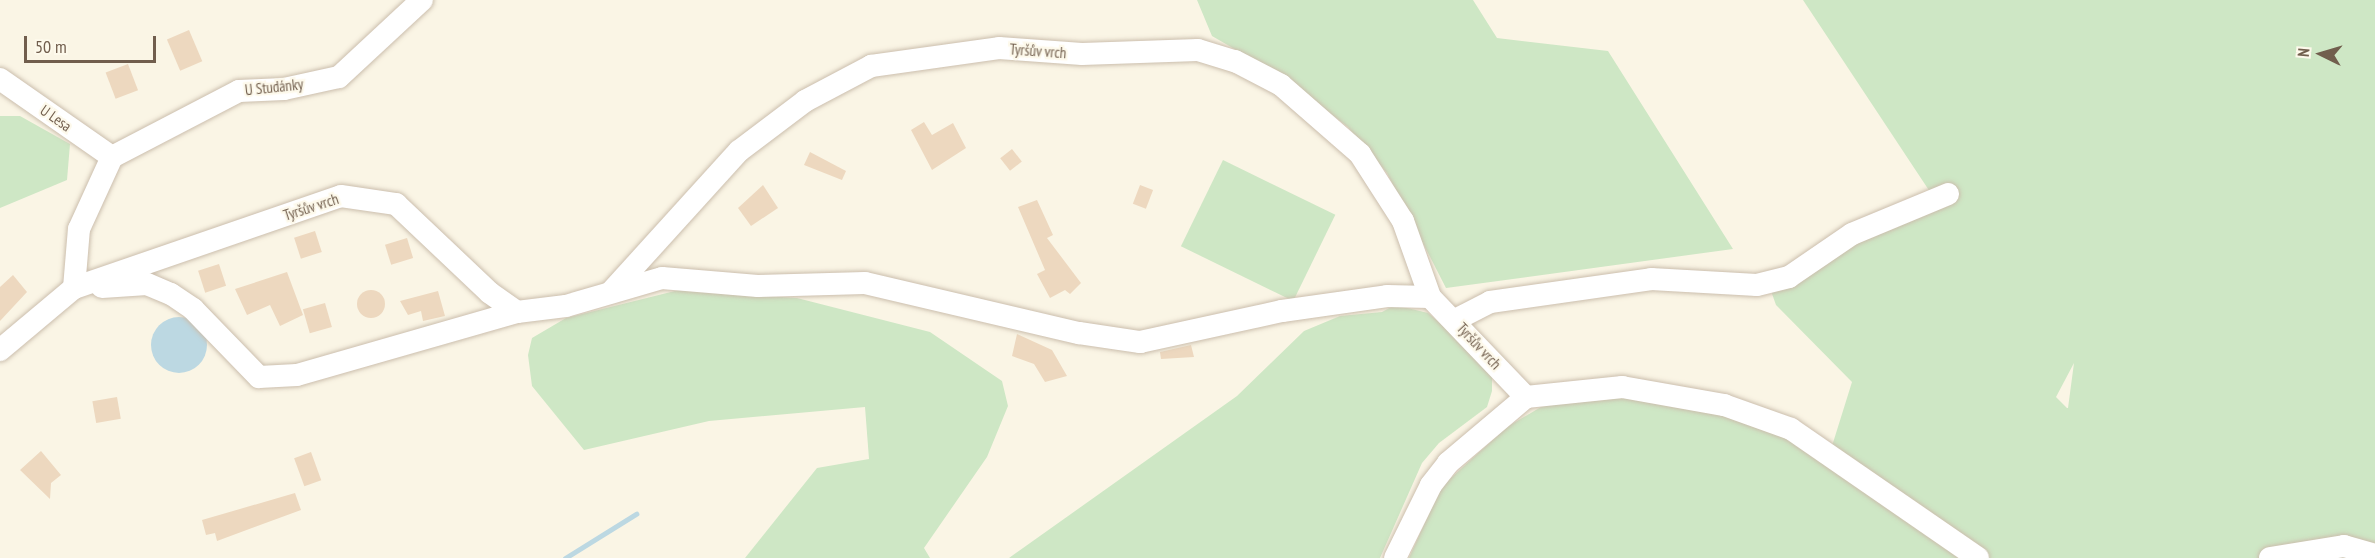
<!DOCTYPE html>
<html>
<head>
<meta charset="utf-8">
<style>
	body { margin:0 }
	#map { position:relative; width:2375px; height:558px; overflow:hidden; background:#faf5e5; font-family:"PT Sans Narrow",sans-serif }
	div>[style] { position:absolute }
	.green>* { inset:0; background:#cee7c5; transform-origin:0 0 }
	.water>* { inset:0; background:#bcd8e2 }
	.round { border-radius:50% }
	.stream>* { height:5px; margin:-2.5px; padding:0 2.5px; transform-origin:2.5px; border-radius:2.5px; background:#bcd8e2 }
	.building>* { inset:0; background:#edd8bf; transform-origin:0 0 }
	.roads { filter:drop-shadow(0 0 2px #cbbead) drop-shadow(0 0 2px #cbbead) }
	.minor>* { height:22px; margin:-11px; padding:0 11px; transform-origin:11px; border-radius:11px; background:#fff }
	span { translate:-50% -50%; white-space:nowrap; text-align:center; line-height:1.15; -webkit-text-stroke:4.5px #fdf9eb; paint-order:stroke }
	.street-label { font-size:15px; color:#715e4d }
	.north { position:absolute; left:2291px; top:24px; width:60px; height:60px; -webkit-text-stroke:4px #fdf9eb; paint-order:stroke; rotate:275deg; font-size:16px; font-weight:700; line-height:24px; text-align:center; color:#715e4d }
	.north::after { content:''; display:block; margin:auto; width:21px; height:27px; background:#715e4d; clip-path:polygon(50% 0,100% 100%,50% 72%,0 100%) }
	.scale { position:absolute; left:24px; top:36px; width:132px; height:27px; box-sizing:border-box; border:3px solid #715e4d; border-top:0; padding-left:8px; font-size:18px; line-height:21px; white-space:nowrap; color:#715e4d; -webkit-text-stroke:4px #fdf9eb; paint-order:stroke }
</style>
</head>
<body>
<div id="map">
	<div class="green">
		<i style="clip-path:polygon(1197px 0,1473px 0,1497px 38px,1608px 51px,1733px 249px,1446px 288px,1387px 173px,1348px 127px,1286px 79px,1212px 36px)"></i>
		<i style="clip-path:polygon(evenodd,1803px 0,2375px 0,2375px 558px,1409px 558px,1441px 487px,1507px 427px,1541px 407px,1602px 395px,1674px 403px,1776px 429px,1827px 462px,1852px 382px,1776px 305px,1771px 291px,1864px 239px,1940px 207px,1803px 0,2074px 363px,2068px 408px,2067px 408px,2056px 397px,2074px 363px)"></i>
		<i style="clip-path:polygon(0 116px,20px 116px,70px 144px,67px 180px,0 208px)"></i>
		<i style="left:1223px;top:160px;width:125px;height:96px;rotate:26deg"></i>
		<i style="clip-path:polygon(679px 290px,797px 298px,930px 332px,1002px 381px,1008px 406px,987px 457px,924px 548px,930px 558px,745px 558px,817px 468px,869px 459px,865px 407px,709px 421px,584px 450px,532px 386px,528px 355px,532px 338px,566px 318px)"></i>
		<i style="clip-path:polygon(1395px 305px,1428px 313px,1454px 335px,1492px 376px,1492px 391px,1487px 407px,1439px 443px,1422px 463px,1380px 558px,1009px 558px,1237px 396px,1304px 331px,1340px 316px,1382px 312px)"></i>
	</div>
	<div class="water">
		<i class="round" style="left:151px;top:317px;width:56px;height:56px"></i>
	</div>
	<div class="stream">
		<i style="left:565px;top:558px;width:84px;rotate:-31.8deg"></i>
	</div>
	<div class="building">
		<i style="left:189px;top:30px;width:34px;height:24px;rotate:67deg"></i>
		<i style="left:128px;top:64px;width:28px;height:24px;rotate:69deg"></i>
		<i style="clip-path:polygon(924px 122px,932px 135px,953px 123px,966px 148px,932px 170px,911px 130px)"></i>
		<i style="left:1012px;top:149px;width:16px;height:15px;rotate:52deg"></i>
		<i style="clip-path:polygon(810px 152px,846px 171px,842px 180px,804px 165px)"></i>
		<i style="clip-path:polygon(763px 185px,778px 208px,751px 226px,738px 208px)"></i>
		<i style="left:1140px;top:185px;width:14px;height:20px;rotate:21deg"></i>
		<i style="clip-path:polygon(1037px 200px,1053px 235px,1047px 238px,1081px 283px,1070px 294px,1065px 290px,1050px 298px,1037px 274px,1045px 270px,1018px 207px)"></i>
		<i style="left:315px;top:231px;width:22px;height:22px;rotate:72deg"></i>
		<i style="left:407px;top:238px;width:21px;height:23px;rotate:73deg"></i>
		<i style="left:219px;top:264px;width:23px;height:22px;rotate:72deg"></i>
		<i style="clip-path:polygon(287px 272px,303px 315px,280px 326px,270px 305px,247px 315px,235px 289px)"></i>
		<i style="clip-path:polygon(13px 275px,27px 292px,0 321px,0 287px)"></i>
		<i class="round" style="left:357px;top:290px;width:28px;height:28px"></i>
		<i style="clip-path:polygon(438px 291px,445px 316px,423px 321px,421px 311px,408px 315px,400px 301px)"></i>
		<i style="left:325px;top:303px;width:25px;height:23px;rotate:74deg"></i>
		<i style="clip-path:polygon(1017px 334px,1052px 350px,1067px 376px,1045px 382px,1034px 364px,1012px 356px)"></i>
		<i style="clip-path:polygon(1191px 345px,1194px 357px,1161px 359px,1160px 352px)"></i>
		<i style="left:117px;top:397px;width:22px;height:25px;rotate:80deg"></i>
		<i style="clip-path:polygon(41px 451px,61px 475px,51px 483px,50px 499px,20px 470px)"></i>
		<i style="left:311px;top:452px;width:30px;height:18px;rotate:70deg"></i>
		<i style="clip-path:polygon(295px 493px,301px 510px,217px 541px,215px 533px,206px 535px,202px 520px)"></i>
	</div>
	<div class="roads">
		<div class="minor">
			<i style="left:0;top:79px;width:136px;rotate:34.9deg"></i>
			<i style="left:112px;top:157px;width:143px;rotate:-27.5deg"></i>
			<i style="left:239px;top:91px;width:45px;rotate:-2.5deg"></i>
			<i style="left:284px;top:89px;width:56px;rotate:-12.3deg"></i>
			<i style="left:339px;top:77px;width:113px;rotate:-42.9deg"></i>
			<i style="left:102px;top:287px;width:45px;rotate:-3.8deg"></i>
			<i style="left:147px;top:284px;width:26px;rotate:23deg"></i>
			<i style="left:171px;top:294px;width:27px;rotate:34deg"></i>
			<i style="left:193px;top:309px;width:95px;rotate:45.9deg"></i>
			<i style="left:259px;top:377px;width:38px;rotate:-3deg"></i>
			<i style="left:297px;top:375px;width:229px;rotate:-16deg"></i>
			<i style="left:74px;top:288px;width:59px;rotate:-85.2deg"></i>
			<i style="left:79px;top:229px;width:79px;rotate:-65.4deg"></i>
			<i style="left:611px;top:292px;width:190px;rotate:-47.8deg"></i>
			<i style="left:739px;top:151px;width:83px;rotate:-37.1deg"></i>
			<i style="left:805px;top:101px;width:75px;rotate:-27.9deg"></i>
			<i style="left:871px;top:66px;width:129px;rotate:-8deg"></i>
			<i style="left:999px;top:48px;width:83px;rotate:4.1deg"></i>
			<i style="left:1082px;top:54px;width:116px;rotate:-2deg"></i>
			<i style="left:1198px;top:50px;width:39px;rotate:17deg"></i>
			<i style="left:1235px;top:61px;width:52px;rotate:27.6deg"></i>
			<i style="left:1281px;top:85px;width:105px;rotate:41.1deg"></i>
			<i style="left:1360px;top:154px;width:80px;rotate:57.3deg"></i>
			<i style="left:1403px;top:221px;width:81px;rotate:70.4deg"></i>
			<i style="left:1430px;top:297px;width:139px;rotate:46.2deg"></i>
			<i style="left:1455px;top:320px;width:39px;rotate:-27deg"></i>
			<i style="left:1490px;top:302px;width:163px;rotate:-8.1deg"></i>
			<i style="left:1651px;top:279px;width:106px;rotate:3.2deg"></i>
			<i style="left:1757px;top:285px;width:33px;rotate:-14deg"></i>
			<i style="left:1789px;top:277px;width:76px;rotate:-34.3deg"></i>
			<i style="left:1852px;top:234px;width:104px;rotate:-22.6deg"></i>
			<i style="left:0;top:350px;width:97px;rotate:-40deg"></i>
			<i style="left:74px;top:288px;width:282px;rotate:-19deg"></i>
			<i style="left:341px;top:196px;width:56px;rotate:8.3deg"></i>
			<i style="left:396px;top:204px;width:129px;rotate:43.4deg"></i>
			<i style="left:490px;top:293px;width:33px;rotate:35deg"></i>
			<i style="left:517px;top:312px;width:49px;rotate:-7deg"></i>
			<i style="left:566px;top:306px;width:100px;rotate:-16.3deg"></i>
			<i style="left:662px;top:278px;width:96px;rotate:4.8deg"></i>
			<i style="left:758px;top:286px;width:107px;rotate:-1.6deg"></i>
			<i style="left:865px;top:283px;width:220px;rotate:13.2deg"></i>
			<i style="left:1079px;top:333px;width:62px;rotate:8.4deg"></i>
			<i style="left:1140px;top:342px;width:145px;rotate:-12.3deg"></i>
			<i style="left:1282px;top:311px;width:106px;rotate:-8.1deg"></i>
			<i style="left:1387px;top:296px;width:43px;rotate:1.3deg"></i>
			<i style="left:1395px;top:558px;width:81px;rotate:-63.7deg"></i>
			<i style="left:1431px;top:485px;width:28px;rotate:-52deg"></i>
			<i style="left:1448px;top:463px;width:102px;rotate:-40.2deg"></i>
			<i style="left:1526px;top:397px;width:97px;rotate:-5.9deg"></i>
			<i style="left:1622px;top:387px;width:104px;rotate:10deg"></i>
			<i style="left:1724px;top:405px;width:71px;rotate:19.7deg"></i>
			<i style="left:1791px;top:429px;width:227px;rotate:34.6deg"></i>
			<i style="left:2270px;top:558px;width:75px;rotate:-9.2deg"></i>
			<i style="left:2344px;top:546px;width:32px;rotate:16deg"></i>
		</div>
	</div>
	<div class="street-label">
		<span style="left:1038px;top:51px;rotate:4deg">Tyršův vrch</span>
		<span style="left:274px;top:87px;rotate:-6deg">U Studánky</span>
		<span style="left:56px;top:118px;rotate:35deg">U Lesa</span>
		<span style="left:311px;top:207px;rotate:-18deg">Tyršův vrch</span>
		<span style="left:1479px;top:346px;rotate:47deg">Tyršův vrch</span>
	</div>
	<div class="north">N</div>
	<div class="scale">50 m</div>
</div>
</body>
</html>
